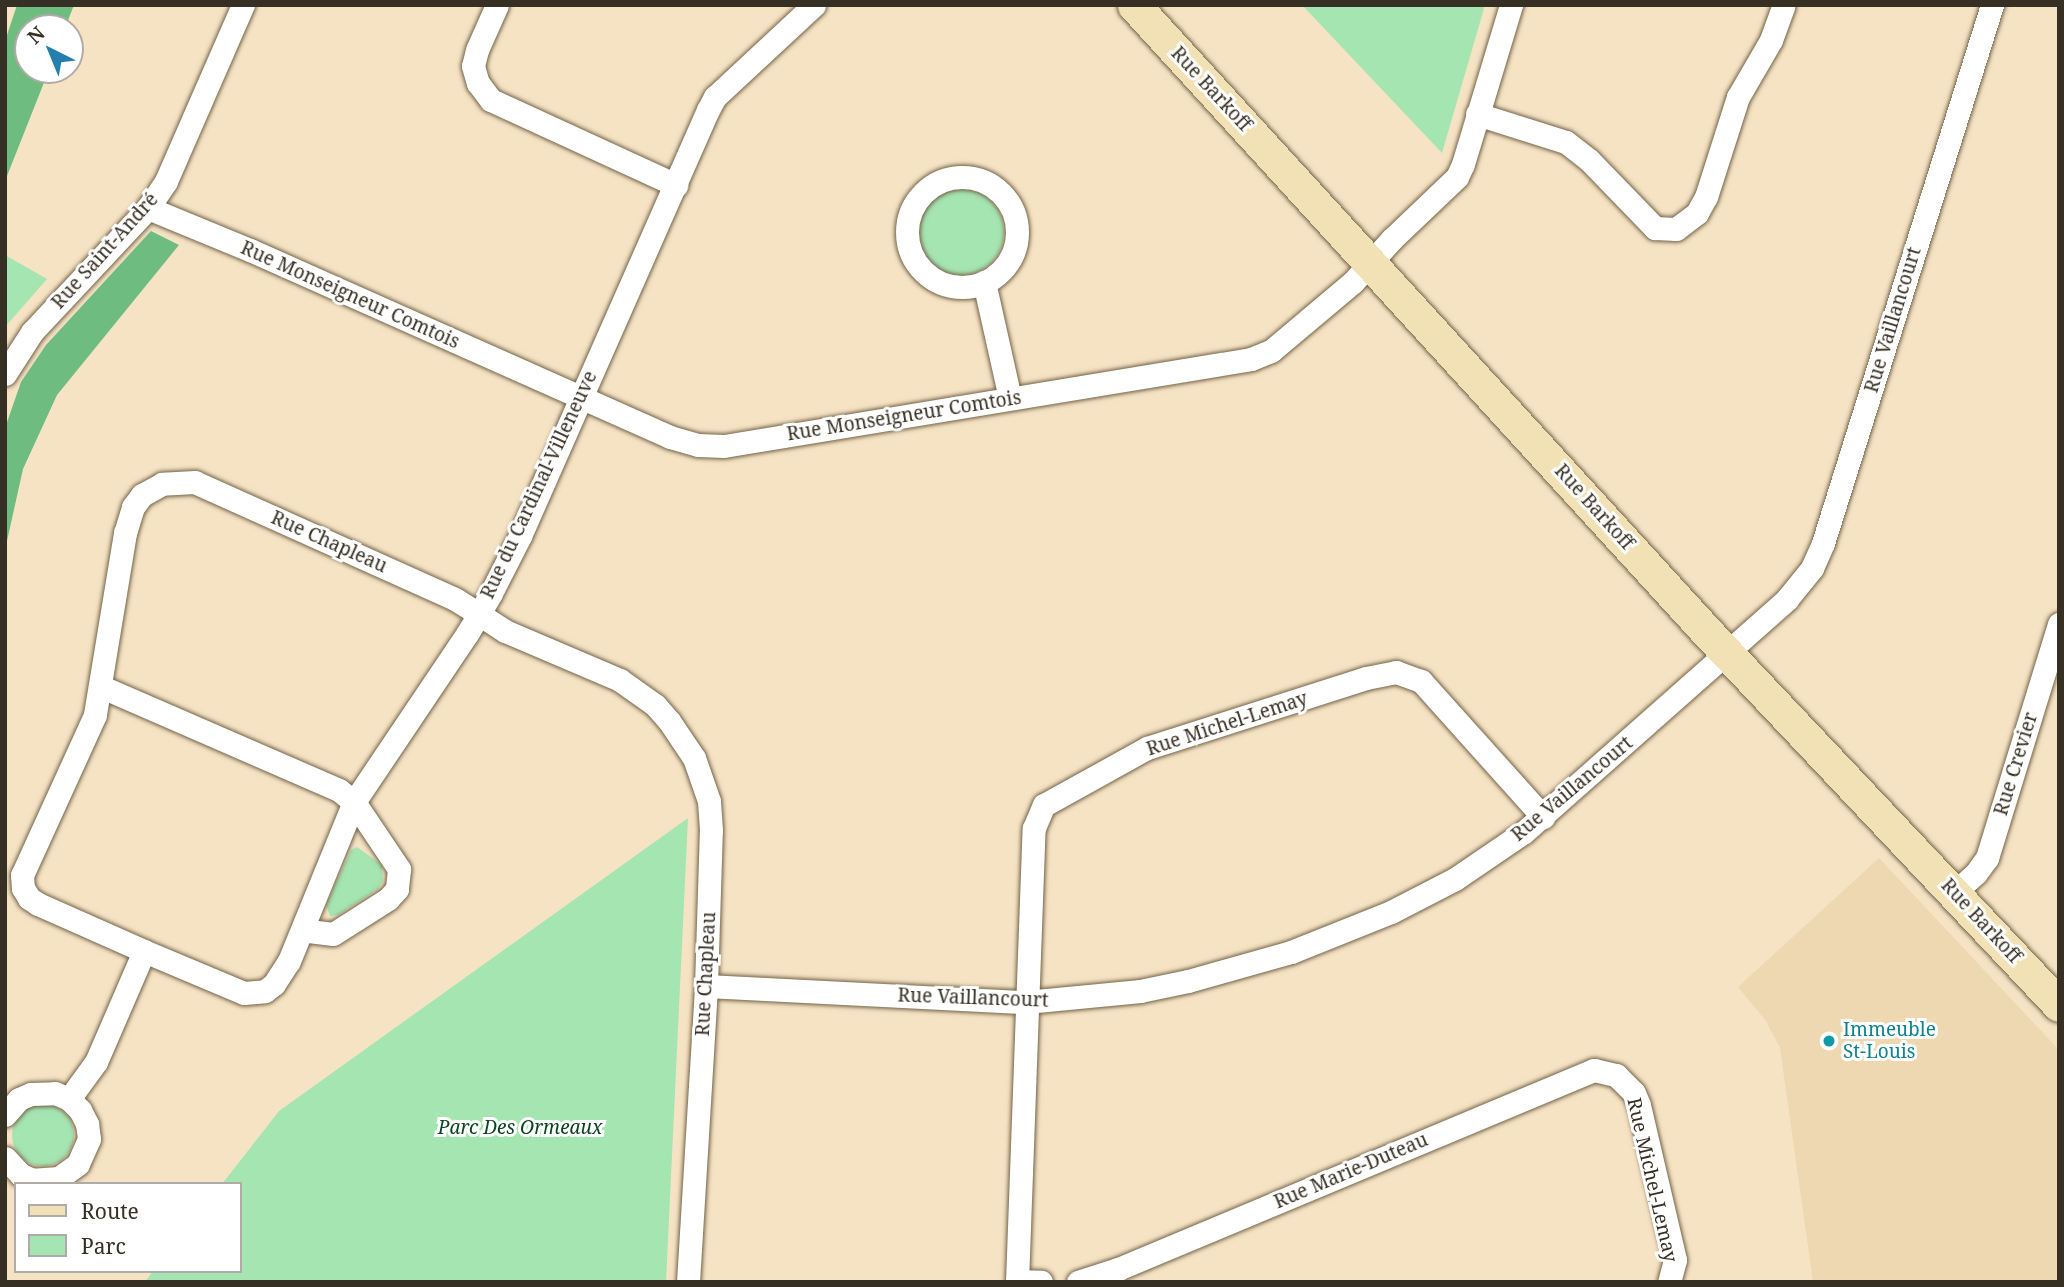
<!DOCTYPE html>
<html>
<head>
<meta charset="utf-8">
<style>
	body { margin:0 }
	#map { position:relative; width:2064px; height:1287px; overflow:hidden; background:#f6e3c4; font-family:"Noto Serif",serif }
	div>[style] { position:absolute }
	.built>* { inset:0; background:#edd8b2 }
	.green>* { inset:0; background:#a5e5b2 }
	.round { border-radius:50% }
	.forest>* { inset:0; background:#6fbc81 }
	.roads { filter:drop-shadow(0 0 2px #736348) drop-shadow(0 0 2px #736348) }
	.street>* { height:23px; margin:-11.5px; padding:0 11.5px; transform-origin:11.5px; border-radius:11.5px; background:#fff }
	.street>.ring { margin:-11.5px; padding:0; box-sizing:content-box; background:none; border:23px solid #fff; border-radius:50% }
	.secondary>* { height:33px; margin:-16.5px; padding:0 16.5px; transform-origin:16.5px; border-radius:16.5px; background:#f1e1b4 }
	.dots>* { width:19px; height:19px; translate:-50% -50%; box-sizing:border-box; border:4px solid #fff; border-radius:50% }
	span { translate:-50% -50%; white-space:nowrap; text-align:center; line-height:1.15; -webkit-text-stroke:6px #fff; paint-order:stroke }
	.street-label { font-size:19px; color:#362f23 }
	.culture-label { font-size:19px; color:#0d838f }
	.left { translate:0 -50%; text-align:left }
	.park-label { font-size:19px; color:#08441e; font-style:italic }
	.frame { position:absolute; inset:0; border:7px solid #362f23; pointer-events:none }
	.legend { position:absolute; left:14px; top:1182px; width:228px; height:91px; box-sizing:border-box; background:#fff; border:2px solid #afaca7; margin:0; padding:9px 12px; list-style:none; font-size:21px; color:#362f23 }
	.legend li { display:flex; align-items:center; gap:14px; height:35px }
	.legend b { width:35px; border:2px solid #afaca7 }
	.north { position:absolute; left:14px; top:14px; width:70px; height:70px; box-sizing:border-box; background:#fff; border:2px solid #afaca7; border-radius:50%; rotate:317deg; font-size:19px; font-weight:700; line-height:28px; text-align:center; color:#362f23 }
	.north::after { content:''; display:block; margin:auto; width:24px; height:32px; background:#247fac; clip-path:polygon(50% 0,100% 100%,50% 72%,0 100%) }
</style>
</head>
<body>
<div id="map">
	<div class="built">
		<i style="clip-path:polygon(1879px 858px,2059px 1050px,2059px 1282px,1813px 1282px,1780px 1048px,1766px 1021px,1738px 987px)"></i>
	</div>
	<div class="green">
		<i style="clip-path:polygon(1302px 5px,1485px 5px,1442px 153px)"></i>
		<i class="round" style="left:918px;top:189px;width:86px;height:86px"></i>
		<i style="clip-path:polygon(5px 255px,47px 279px,5px 327px)"></i>
		<i style="clip-path:polygon(688px 818px,666px 1282px,145px 1282px,153px 1271px,240px 1271px,240px 1184px,222px 1184px,279px 1111px)"></i>
		<i style="clip-path:polygon(357px 847px,382px 865px,383px 881px,378px 889px,338px 915px,330px 916px,326px 905px,351px 850px)"></i>
		<i class="round" style="left:12px;top:1104px;width:62px;height:62px"></i>
	</div>
	<div class="forest">
		<i style="clip-path:polygon(17px 5px,74px 5px,65px 28px,28px 28px,28px 70px,49px 70px,5px 181px,5px 41px)"></i>
		<i style="clip-path:polygon(151px 231px,179px 245px,57px 395px,23px 469px,5px 550px,5px 428px,21px 382px,46px 345px)"></i>
	</div>
	<div class="roads">
		<div class="street">
			<i style="left:497px;top:5px;width:49px;rotate:114deg"></i>
			<i style="left:477px;top:50px;width:16px;rotate:104deg"></i>
			<i style="left:473px;top:66px;width:18px;rotate:74deg"></i>
			<i style="left:478px;top:83px;width:21px;rotate:53deg"></i>
			<i style="left:491px;top:100px;width:204px;rotate:24.7deg"></i>
			<i style="left:1477px;top:114px;width:93px;rotate:17.5deg"></i>
			<i style="left:1566px;top:142px;width:29px;rotate:38deg"></i>
			<i style="left:1589px;top:160px;width:95px;rotate:45.9deg"></i>
			<i style="left:1655px;top:228px;width:21px;rotate:3deg"></i>
			<i style="left:1676px;top:229px;width:26px;rotate:-37deg"></i>
			<i style="left:1697px;top:213px;width:18px;rotate:-61deg"></i>
			<i style="left:1706px;top:197px;width:105px;rotate:-72.3deg"></i>
			<i style="left:1738px;top:97px;width:66px;rotate:-59.9deg"></i>
			<i style="left:1771px;top:40px;width:37px;rotate:-70deg"></i>
			<i class="ring" style="left:907px;top:177px;width:87px;height:87px"></i>
			<i style="left:148px;top:208px;width:110px;rotate:22.4deg"></i>
			<i style="left:250px;top:250px;width:460px;rotate:24deg"></i>
			<i style="left:670px;top:437px;width:29px;rotate:16deg"></i>
			<i style="left:698px;top:445px;width:26px;rotate:2deg"></i>
			<i style="left:724px;top:446px;width:534px;rotate:-9.37deg"></i>
			<i style="left:1251px;top:359px;width:22px;rotate:-22deg"></i>
			<i style="left:1271px;top:351px;width:107px;rotate:-40.1deg"></i>
			<i style="left:1353px;top:282px;width:58px;rotate:-47.8deg"></i>
			<i style="left:1392px;top:239px;width:90px;rotate:-43.6deg"></i>
			<i style="left:1457px;top:177px;width:14px;rotate:-65deg"></i>
			<i style="left:1463px;top:164px;width:166px;rotate:-73.2deg"></i>
			<i style="left:984px;top:282px;width:119px;rotate:77.4deg"></i>
			<i style="left:5px;top:374px;width:50px;rotate:-57.3deg"></i>
			<i style="left:32px;top:332px;width:170px;rotate:-46.9deg"></i>
			<i style="left:148px;top:208px;width:32px;rotate:-56deg"></i>
			<i style="left:166px;top:181px;width:192px;rotate:-66.4deg"></i>
			<i style="left:102px;top:687px;width:258px;rotate:23.5deg"></i>
			<i style="left:339px;top:790px;width:19px;rotate:39deg"></i>
			<i style="left:354px;top:802px;width:81px;rotate:56.1deg"></i>
			<i style="left:399px;top:869px;width:20px;rotate:96deg"></i>
			<i style="left:397px;top:889px;width:13px;rotate:132deg"></i>
			<i style="left:388px;top:899px;width:65px;rotate:147.5deg"></i>
			<i style="left:333px;top:934px;width:31px;rotate:-173deg"></i>
			<i style="left:1955px;top:892px;width:28px;rotate:-42deg"></i>
			<i style="left:1976px;top:873px;width:19px;rotate:-54deg"></i>
			<i style="left:1987px;top:858px;width:245px;rotate:-72.9deg"></i>
			<i style="left:706px;top:986px;width:320px;rotate:2.9deg"></i>
			<i style="left:1026px;top:1002px;width:115px;rotate:-5.5deg"></i>
			<i style="left:1140px;top:991px;width:49px;rotate:-11.8deg"></i>
			<i style="left:1188px;top:981px;width:107px;rotate:-15.7deg"></i>
			<i style="left:1291px;top:952px;width:108px;rotate:-21.8deg"></i>
			<i style="left:1391px;top:912px;width:72px;rotate:-27.3deg"></i>
			<i style="left:1455px;top:879px;width:83px;rotate:-34.3deg"></i>
			<i style="left:1524px;top:832px;width:351px;rotate:-41.5deg"></i>
			<i style="left:1787px;top:599px;width:40px;rotate:-51deg"></i>
			<i style="left:1812px;top:568px;width:27px;rotate:-66deg"></i>
			<i style="left:1823px;top:543px;width:564px;rotate:-72.56deg"></i>
			<i style="left:69px;top:1099px;width:46px;rotate:-53.9deg"></i>
			<i style="left:96px;top:1062px;width:121px;rotate:-66.6deg"></i>
			<i style="left:5px;top:1115px;width:21px;rotate:-49deg"></i>
			<i style="left:19px;top:1099px;width:13px;rotate:-23deg"></i>
			<i style="left:31px;top:1094px;width:24px;rotate:-2deg"></i>
			<i style="left:55px;top:1093px;width:15px;rotate:23deg"></i>
			<i style="left:69px;top:1099px;width:16px;rotate:45deg"></i>
			<i style="left:80px;top:1110px;width:16px;rotate:63deg"></i>
			<i style="left:87px;top:1124px;width:15px;rotate:82deg"></i>
			<i style="left:89px;top:1139px;width:27px;rotate:114deg"></i>
			<i style="left:78px;top:1164px;width:24px;rotate:144deg"></i>
			<i style="left:59px;top:1178px;width:26px;rotate:176deg"></i>
			<i style="left:33px;top:1180px;width:13px;rotate:-157deg"></i>
			<i style="left:21px;top:1175px;width:23px;rotate:-133deg"></i>
			<i style="left:1017px;top:1281px;width:24px;rotate:2deg"></i>
			<i style="left:688px;top:1282px;width:297px;rotate:-86.5deg"></i>
			<i style="left:706px;top:986px;width:156px;rotate:-88.2deg"></i>
			<i style="left:711px;top:830px;width:29px;rotate:-94deg"></i>
			<i style="left:709px;top:801px;width:46px;rotate:-109.2deg"></i>
			<i style="left:694px;top:758px;width:45px;rotate:-124deg"></i>
			<i style="left:669px;top:721px;width:21px;rotate:-131deg"></i>
			<i style="left:655px;top:705px;width:43px;rotate:-144.5deg"></i>
			<i style="left:620px;top:680px;width:125px;rotate:-156.9deg"></i>
			<i style="left:505px;top:631px;width:31px;rotate:-147deg"></i>
			<i style="left:479px;top:614px;width:28px;rotate:-148deg"></i>
			<i style="left:455px;top:599px;width:285px;rotate:-155.8deg"></i>
			<i style="left:195px;top:482px;width:33px;rotate:177deg"></i>
			<i style="left:162px;top:484px;width:23px;rotate:151deg"></i>
			<i style="left:142px;top:495px;width:15px;rotate:127deg"></i>
			<i style="left:133px;top:507px;width:27px;rotate:107deg"></i>
			<i style="left:125px;top:533px;width:184px;rotate:99.4deg"></i>
			<i style="left:95px;top:715px;width:176px;rotate:114.5deg"></i>
			<i style="left:22px;top:875px;width:13px;rotate:86deg"></i>
			<i style="left:23px;top:888px;width:12px;rotate:59deg"></i>
			<i style="left:29px;top:898px;width:11px;rotate:34deg"></i>
			<i style="left:38px;top:904px;width:116px;rotate:23.9deg"></i>
			<i style="left:144px;top:951px;width:108px;rotate:22.8deg"></i>
			<i style="left:244px;top:993px;width:21px;rotate:-5deg"></i>
			<i style="left:265px;top:991px;width:11px;rotate:-38deg"></i>
			<i style="left:274px;top:984px;width:27px;rotate:-57deg"></i>
			<i style="left:289px;top:961px;width:172px;rotate:-67.8deg"></i>
			<i style="left:354px;top:802px;width:202px;rotate:-56.1deg"></i>
			<i style="left:467px;top:634px;width:23px;rotate:-59deg"></i>
			<i style="left:479px;top:614px;width:24px;rotate:-60deg"></i>
			<i style="left:491px;top:593px;width:64px;rotate:-63deg"></i>
			<i style="left:520px;top:536px;width:466px;rotate:-66.2deg"></i>
			<i style="left:708px;top:110px;width:15px;rotate:-62deg"></i>
			<i style="left:715px;top:97px;width:135px;rotate:-42.9deg"></i>
			<i style="left:1017px;top:1282px;width:454px;rotate:-87.9deg"></i>
			<i style="left:1034px;top:828px;width:25px;rotate:-67deg"></i>
			<i style="left:1044px;top:805px;width:118px;rotate:-29deg"></i>
			<i style="left:1147px;top:748px;width:230px;rotate:-17.7deg"></i>
			<i style="left:1366px;top:678px;width:31px;rotate:-11deg"></i>
			<i style="left:1396px;top:672px;width:27px;rotate:20deg"></i>
			<i style="left:1421px;top:681px;width:183px;rotate:48.1deg"></i>
			<i style="left:1078px;top:1282px;width:42px;rotate:-18deg"></i>
			<i style="left:1118px;top:1269px;width:516px;rotate:-22.69deg"></i>
			<i style="left:1594px;top:1070px;width:23px;rotate:13deg"></i>
			<i style="left:1616px;top:1075px;width:25px;rotate:45deg"></i>
			<i style="left:1634px;top:1093px;width:13px;rotate:67deg"></i>
			<i style="left:1639px;top:1105px;width:159px;rotate:76.9deg"></i>
			<i style="left:1675px;top:1260px;width:23px;rotate:105deg"></i>
		</div>
		<div class="secondary">
			<i style="left:1134px;top:5px;width:848px;rotate:47.58deg"></i>
			<i style="left:1706px;top:631px;width:514px;rotate:46.65deg"></i>
		</div>
	</div>
	<div class="dots">
		<i style="left:1829px;top:1041px;background:#0f9aa8"></i>
	</div>
	<div class="street-label">
		<span style="left:1211px;top:89px;rotate:47deg">Rue Barkoff</span>
		<span style="left:105px;top:251px;rotate:-48deg">Rue Saint-André</span>
		<span style="left:350px;top:295px;rotate:24deg">Rue Monseigneur Comtois</span>
		<span style="left:1893px;top:320px;rotate:-73deg">Rue Vaillancourt</span>
		<span style="left:904px;top:416px;rotate:-9deg">Rue Monseigneur Comtois</span>
		<span style="left:539px;top:485px;rotate:-65deg">Rue du Cardinal-Villeneuve</span>
		<span style="left:1594px;top:507px;rotate:48deg">Rue Barkoff</span>
		<span style="left:329px;top:542px;rotate:24deg">Rue Chapleau</span>
		<span style="left:1227px;top:724px;rotate:-18deg">Rue Michel-Lemay</span>
		<span style="left:2016px;top:764px;rotate:-73deg">Rue Crevier</span>
		<span style="left:1572px;top:789px;rotate:-40deg">Rue Vaillancourt</span>
		<span style="left:1981px;top:921px;rotate:47deg">Rue Barkoff</span>
		<span style="left:706px;top:974px;rotate:-87deg">Rue Chapleau</span>
		<span style="left:973px;top:998px;rotate:2deg">Rue Vaillancourt</span>
		<span style="left:1351px;top:1171px;rotate:-23deg">Rue Marie-Duteau</span>
		<span style="left:1652px;top:1180px;rotate:77deg">Rue Michel-Lemay</span>
	</div>
	<div class="culture-label">
		<span class="left" style="left:1843px;top:1041px">Immeuble<br>St-Louis</span>
	</div>
	<div class="park-label">
		<span style="left:520px;top:1128px">Parc Des Ormeaux</span>
	</div>
	<div class="frame"></div>
	<ul class="legend">
	<li><b style="height:9px;background:#f1e1b4"></b>Route</li>
	<li><b style="height:19px;background:#a5e5b2"></b>Parc</li>
	</ul>
	<div class="north">N</div>
</div>
</body>
</html>
